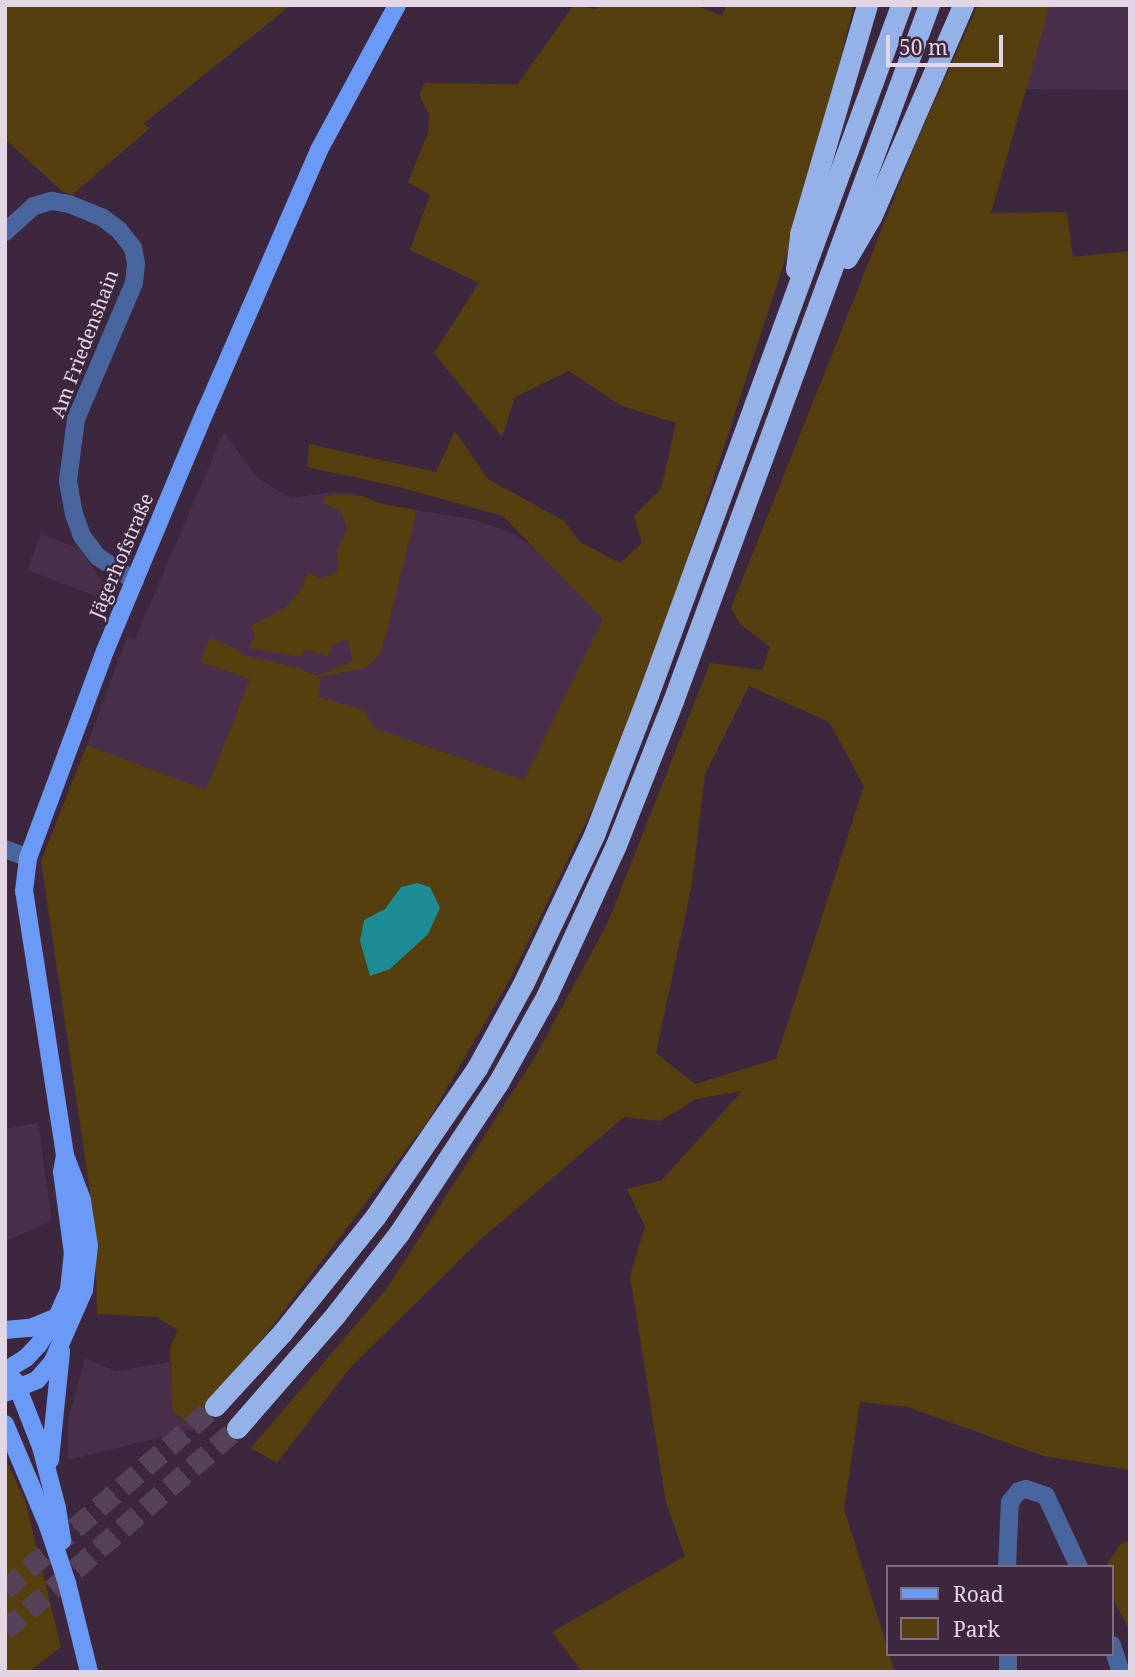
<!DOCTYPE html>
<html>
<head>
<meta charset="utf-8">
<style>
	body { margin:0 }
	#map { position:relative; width:1135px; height:1677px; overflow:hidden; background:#3c273f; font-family:"Noto Serif",serif }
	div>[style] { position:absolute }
	.built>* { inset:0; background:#492f4c }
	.green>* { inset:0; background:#553f0e }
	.water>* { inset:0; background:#1d8b94 }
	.highway-tunnel>* { height:21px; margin-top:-10.5px; transform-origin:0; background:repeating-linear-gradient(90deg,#554158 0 21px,transparent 0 31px) }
	.minor>* { height:18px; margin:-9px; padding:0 9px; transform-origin:9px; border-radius:9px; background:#48659e }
	.major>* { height:18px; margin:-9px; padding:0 9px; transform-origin:9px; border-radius:9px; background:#6a99f6 }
	.highway>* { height:21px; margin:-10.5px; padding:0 10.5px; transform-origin:10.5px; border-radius:10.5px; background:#94b1e8 }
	span { translate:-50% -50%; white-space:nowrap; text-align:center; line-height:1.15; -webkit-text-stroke:5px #3c273f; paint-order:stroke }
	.street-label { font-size:19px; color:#e3d5e4 }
	.frame { position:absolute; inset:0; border:7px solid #e3d5e4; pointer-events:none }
	.legend { position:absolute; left:886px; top:1565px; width:228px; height:91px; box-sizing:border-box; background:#3c273f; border:2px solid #7f6d81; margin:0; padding:9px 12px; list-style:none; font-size:21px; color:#e3d5e4 }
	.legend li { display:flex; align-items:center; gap:14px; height:35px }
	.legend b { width:35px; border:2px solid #7f6d81 }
	.scale { position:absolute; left:886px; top:35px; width:117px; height:32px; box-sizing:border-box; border:4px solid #e3d5e4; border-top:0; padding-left:9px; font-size:21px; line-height:24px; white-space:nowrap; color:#e3d5e4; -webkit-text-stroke:5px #3c273f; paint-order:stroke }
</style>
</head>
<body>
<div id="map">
	<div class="built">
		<i style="clip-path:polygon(1050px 5px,1130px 5px,1130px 90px,1024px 89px)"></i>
		<i style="clip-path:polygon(224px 432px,257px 478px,291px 498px,333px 492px,353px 493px,382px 504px,475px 520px,512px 533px,639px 618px,452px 1050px,121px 758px,87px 745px,127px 637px,135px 639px)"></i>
		<i style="clip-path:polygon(41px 534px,80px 549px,106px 587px,101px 598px,27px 570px)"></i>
		<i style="clip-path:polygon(38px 1123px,52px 1221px,5px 1241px,5px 1129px)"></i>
		<i style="clip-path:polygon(85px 1358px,115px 1371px,170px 1362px,172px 1411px,194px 1429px,68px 1460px,68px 1421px)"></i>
	</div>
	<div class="green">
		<i style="clip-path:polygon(5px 5px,291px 5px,143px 124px,150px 128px,72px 195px,63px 192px,5px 139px)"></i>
		<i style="clip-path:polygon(601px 5px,696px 5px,722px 16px,726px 5px,854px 5px,802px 208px,670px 612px,603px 787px,510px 979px,428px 1121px,194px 1429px,172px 1411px,170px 1347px,178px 1330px,156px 1317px,97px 1314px,95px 1225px,41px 861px,87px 745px,206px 790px,250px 679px,200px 662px,210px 638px,235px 648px,243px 655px,296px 667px,316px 676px,353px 661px,348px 640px,333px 644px,329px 656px,305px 650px,302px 657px,249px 648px,255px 635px,251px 626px,285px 608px,301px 589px,307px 573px,322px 578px,338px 572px,337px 549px,347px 531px,346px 524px,340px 510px,322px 503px,327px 496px,334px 494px,362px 496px,382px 504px,417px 510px,381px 653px,365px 668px,318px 677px,321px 680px,318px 697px,365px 710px,374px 728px,524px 780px,603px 619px,503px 516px,399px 487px,307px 467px,309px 444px,436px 472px,455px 431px,488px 479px,564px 521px,580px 542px,620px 563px,642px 543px,634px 516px,661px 489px,676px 423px,620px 405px,569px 371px,515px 397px,502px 437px,434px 353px,479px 283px,410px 250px,430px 195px,408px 182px,428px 133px,429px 114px,419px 95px,425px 83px,518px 84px,573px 6px,597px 9px)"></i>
		<i style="clip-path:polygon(evenodd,978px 5px,1050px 5px,991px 213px,1067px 212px,1073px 257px,1130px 251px,1130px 1470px,1044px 1456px,908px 1407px,860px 1402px,844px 1509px,895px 1672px,582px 1672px,552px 1632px,685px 1556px,666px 1503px,630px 1276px,645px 1226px,627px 1189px,662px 1180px,742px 1091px,696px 1099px,660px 1121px,624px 1117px,480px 1240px,350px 1368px,277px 1463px,251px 1448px,388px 1287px,535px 1057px,608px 922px,710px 663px,762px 670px,770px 647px,740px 624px,731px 608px,918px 138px,978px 5px,749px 686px,829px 722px,864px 786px,776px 1059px,695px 1084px,656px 1053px,692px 884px,705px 774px,749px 686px)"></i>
		<i style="clip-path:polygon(5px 1458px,25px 1500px,61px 1647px,29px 1672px,5px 1672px)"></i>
		<i style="clip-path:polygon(1122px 1542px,1130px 1542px,1130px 1631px,1112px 1597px,1112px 1567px,1105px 1567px)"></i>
	</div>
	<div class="water">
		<i style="clip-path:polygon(417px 883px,430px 887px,440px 908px,428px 934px,390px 969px,370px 976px,360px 941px,364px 920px,385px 909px,401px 887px)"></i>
	</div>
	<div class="highway-tunnel">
		<i style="left:5px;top:1589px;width:279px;rotate:-41.1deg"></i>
		<i style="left:5px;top:1630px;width:308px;rotate:-41deg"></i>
	</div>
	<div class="minor">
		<i style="left:5px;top:232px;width:39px;rotate:-42deg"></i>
		<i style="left:34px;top:206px;width:19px;rotate:-16deg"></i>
		<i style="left:52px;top:201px;width:17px;rotate:10deg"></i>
		<i style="left:69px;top:204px;width:37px;rotate:22deg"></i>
		<i style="left:103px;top:218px;width:20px;rotate:37deg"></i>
		<i style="left:119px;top:230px;width:23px;rotate:52deg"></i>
		<i style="left:133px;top:248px;width:16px;rotate:79deg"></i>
		<i style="left:136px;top:264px;width:19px;rotate:96deg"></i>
		<i style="left:134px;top:283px;width:148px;rotate:113.1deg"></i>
		<i style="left:76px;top:419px;width:63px;rotate:97.4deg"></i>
		<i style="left:68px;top:481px;width:34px;rotate:80deg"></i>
		<i style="left:74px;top:514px;width:23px;rotate:70deg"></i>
		<i style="left:82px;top:536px;width:26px;rotate:53deg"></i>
		<i style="left:98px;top:557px;width:44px;rotate:33deg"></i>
		<i style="left:5px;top:849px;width:25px;rotate:21deg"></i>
		<i style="left:1007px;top:1567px;width:65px;rotate:-87.4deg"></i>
		<i style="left:1010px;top:1502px;width:14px;rotate:-51deg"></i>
		<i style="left:1019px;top:1491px;width:7px;rotate:-16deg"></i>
		<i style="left:1026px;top:1489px;width:21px;rotate:19deg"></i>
		<i style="left:1046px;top:1496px;width:78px;rotate:65.1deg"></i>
		<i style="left:1112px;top:1645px;width:28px;rotate:72deg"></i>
		<i style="left:1008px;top:1654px;width:18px;rotate:90deg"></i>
	</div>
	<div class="major">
		<i style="left:5px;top:1330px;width:25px;rotate:-5deg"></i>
		<i style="left:30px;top:1328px;width:29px;rotate:-22deg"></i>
		<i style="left:5px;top:1371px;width:25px;rotate:-32deg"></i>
		<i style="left:26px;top:1358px;width:19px;rotate:-47deg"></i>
		<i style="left:39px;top:1344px;width:32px;rotate:-56deg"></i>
		<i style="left:57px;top:1317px;width:30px;rotate:-66deg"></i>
		<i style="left:69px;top:1290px;width:36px;rotate:-84deg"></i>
		<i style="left:73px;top:1254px;width:83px;rotate:-97.6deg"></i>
		<i style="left:62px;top:1172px;width:17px;rotate:-80deg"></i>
		<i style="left:15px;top:1381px;width:71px;rotate:68.5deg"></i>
		<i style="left:41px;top:1447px;width:63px;rotate:75.3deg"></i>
		<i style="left:57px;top:1508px;width:33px;rotate:81deg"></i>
		<i style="left:5px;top:1393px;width:35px;rotate:-22deg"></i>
		<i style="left:37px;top:1380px;width:23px;rotate:-49deg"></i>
		<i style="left:52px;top:1363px;width:80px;rotate:-66.3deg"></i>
		<i style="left:84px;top:1290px;width:44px;rotate:-83.5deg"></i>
		<i style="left:89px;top:1246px;width:47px;rotate:-98.7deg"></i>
		<i style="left:82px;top:1200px;width:48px;rotate:-110.7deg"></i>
		<i style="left:65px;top:1155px;width:267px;rotate:-98.8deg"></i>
		<i style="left:24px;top:891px;width:33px;rotate:-83deg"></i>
		<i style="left:28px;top:858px;width:221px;rotate:-69.6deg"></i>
		<i style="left:105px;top:651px;width:261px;rotate:-67.3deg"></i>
		<i style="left:206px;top:410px;width:283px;rotate:-66.5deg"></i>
		<i style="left:319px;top:150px;width:165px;rotate:-61.7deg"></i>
		<i style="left:5px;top:1424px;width:111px;rotate:67.1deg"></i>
		<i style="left:48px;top:1526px;width:60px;rotate:71.6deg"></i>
		<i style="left:67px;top:1583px;width:92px;rotate:76.1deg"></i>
		<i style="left:50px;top:1460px;width:109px;rotate:-84.2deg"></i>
	</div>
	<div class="highway">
		<i style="left:847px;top:258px;width:48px;rotate:-59.7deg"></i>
		<i style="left:871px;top:217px;width:231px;rotate:-66.5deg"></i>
		<i style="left:796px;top:269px;width:35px;rotate:-83deg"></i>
		<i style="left:800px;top:234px;width:239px;rotate:-73.7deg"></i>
		<i style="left:215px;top:1406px;width:99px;rotate:-47.5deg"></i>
		<i style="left:282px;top:1333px;width:149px;rotate:-51.3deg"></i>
		<i style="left:375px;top:1217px;width:181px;rotate:-55.6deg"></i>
		<i style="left:477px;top:1068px;width:96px;rotate:-61.3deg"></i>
		<i style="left:523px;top:984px;width:165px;rotate:-64.5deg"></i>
		<i style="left:594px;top:835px;width:150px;rotate:-68.9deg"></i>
		<i style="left:648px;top:695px;width:735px;rotate:-69.86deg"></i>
		<i style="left:237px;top:1428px;width:151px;rotate:-49deg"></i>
		<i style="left:336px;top:1314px;width:103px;rotate:-52.1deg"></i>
		<i style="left:399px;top:1233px;width:180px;rotate:-56.6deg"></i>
		<i style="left:498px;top:1083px;width:101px;rotate:-60.9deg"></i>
		<i style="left:547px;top:995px;width:165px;rotate:-65.3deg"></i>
		<i style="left:616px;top:845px;width:155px;rotate:-68.4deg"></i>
		<i style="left:673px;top:701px;width:742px;rotate:-69.81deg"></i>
	</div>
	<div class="street-label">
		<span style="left:85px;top:344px;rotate:-69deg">Am Friedenshain</span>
		<span style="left:122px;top:556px;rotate:-67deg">Jägerhofstraße</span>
	</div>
	<div class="frame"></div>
	<ul class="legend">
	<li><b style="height:9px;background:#6a99f6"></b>Road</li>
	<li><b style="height:19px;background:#553f0e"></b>Park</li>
	</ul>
	<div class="scale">50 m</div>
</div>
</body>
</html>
